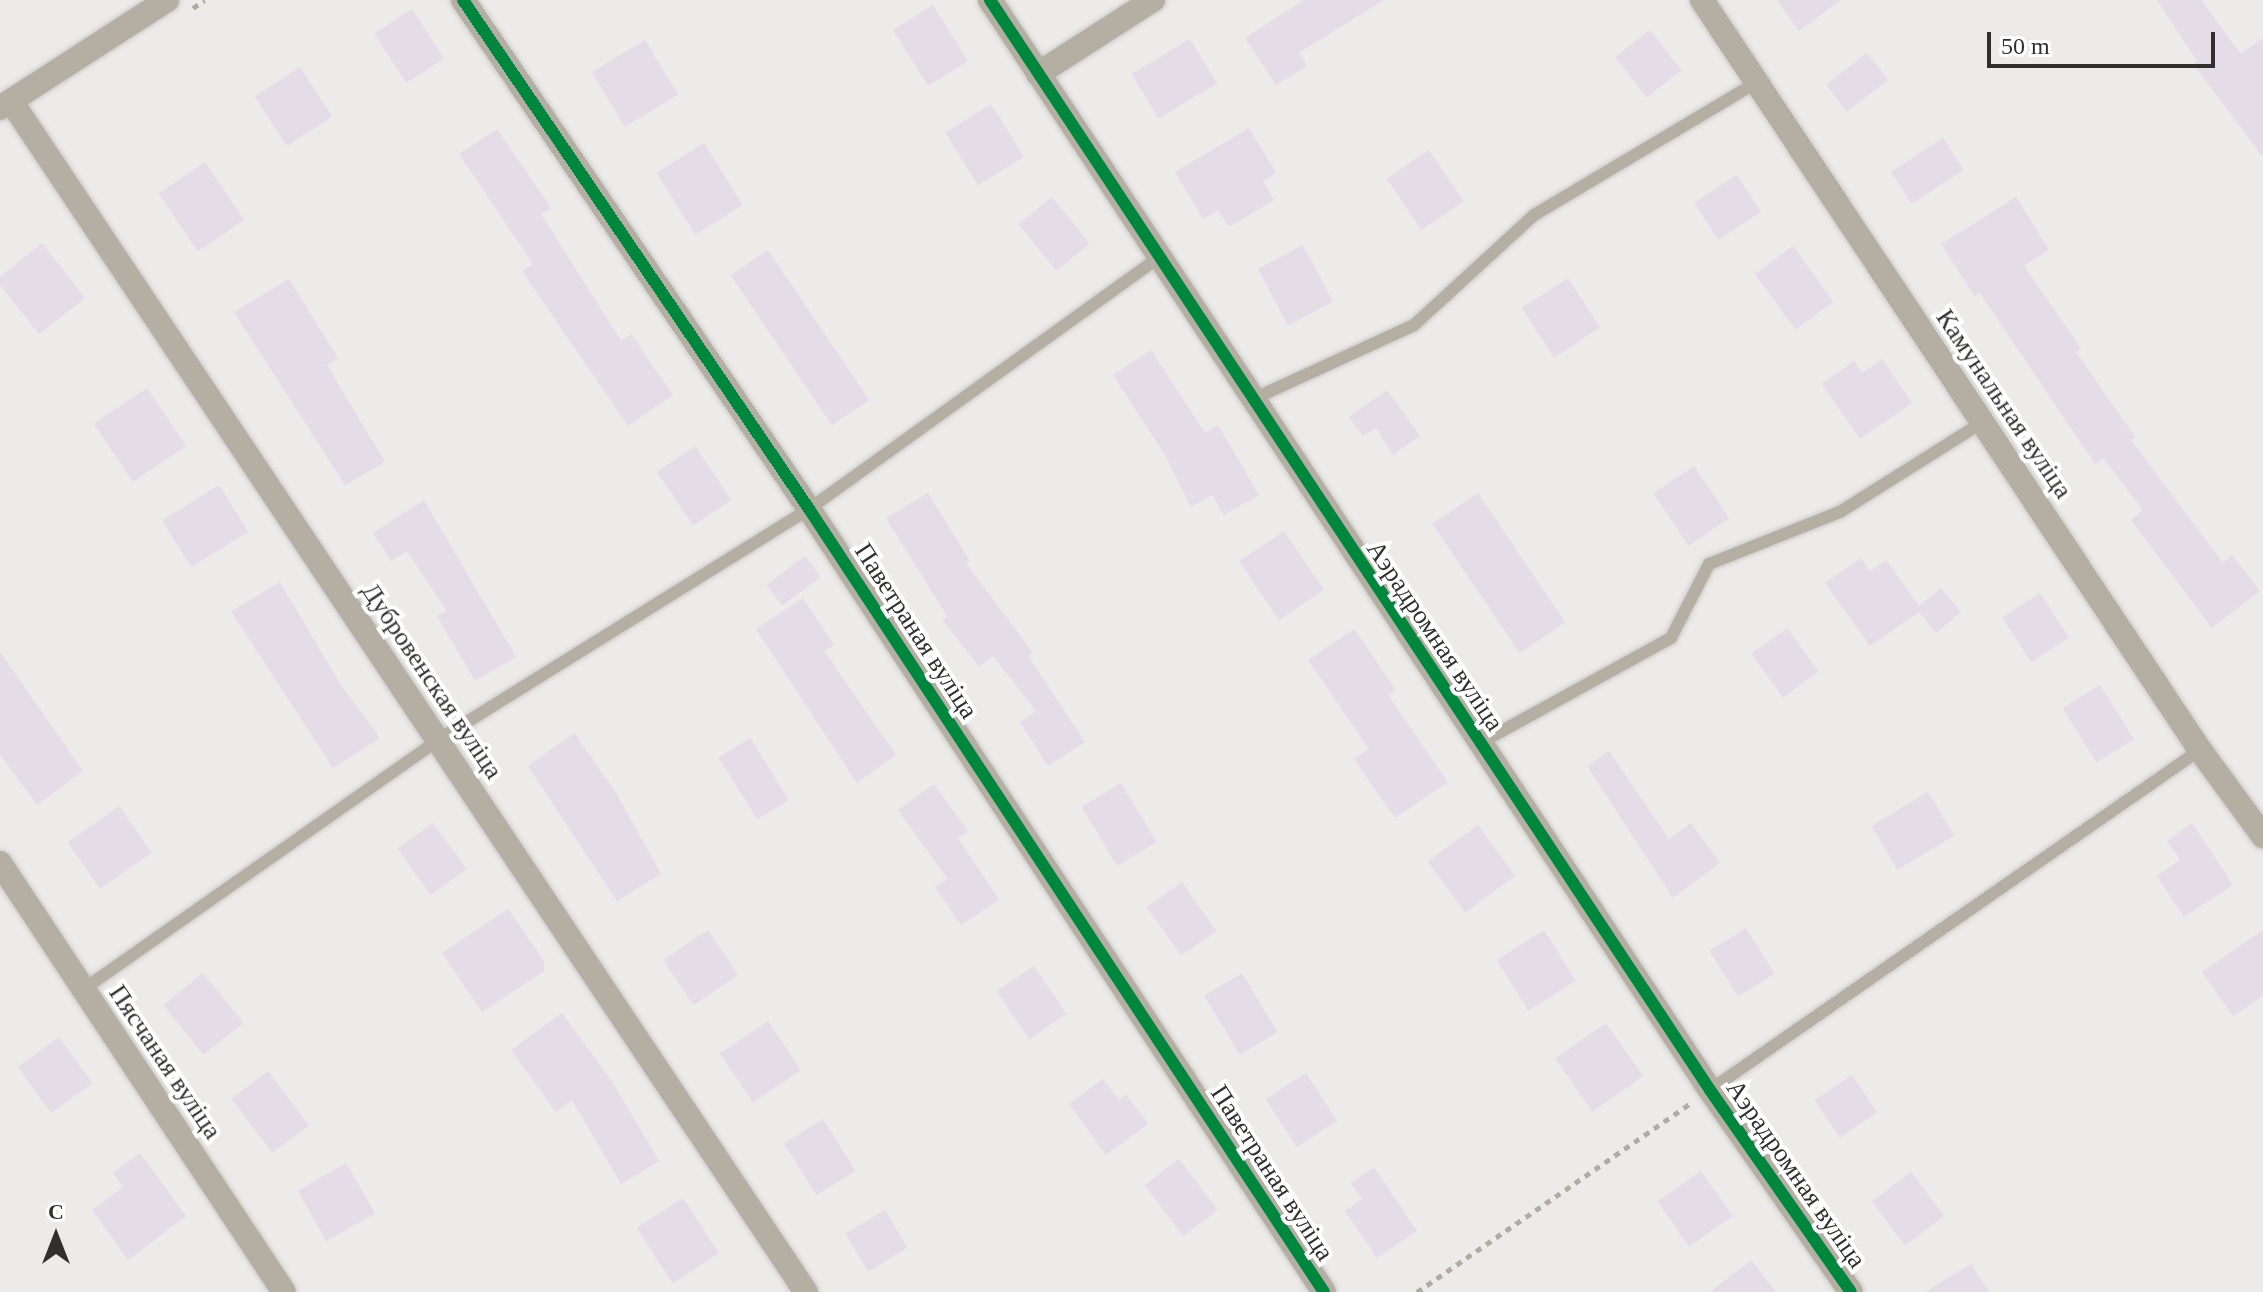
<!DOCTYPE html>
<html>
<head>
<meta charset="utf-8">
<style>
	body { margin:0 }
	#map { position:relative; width:2263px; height:1292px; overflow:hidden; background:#ecebe9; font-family:Georgia,serif }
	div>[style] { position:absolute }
	.building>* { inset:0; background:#e4dce7; transform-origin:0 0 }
	.path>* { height:5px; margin-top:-2.5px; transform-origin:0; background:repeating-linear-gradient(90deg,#b0aca2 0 6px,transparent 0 12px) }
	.roads { filter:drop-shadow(0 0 2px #cac9c8) drop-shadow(0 0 2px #cac9c8) }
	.service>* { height:12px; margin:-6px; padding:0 6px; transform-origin:6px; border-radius:6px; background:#b4afa2 }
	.minor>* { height:24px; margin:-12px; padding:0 12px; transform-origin:12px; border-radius:12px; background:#b4afa2 }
	.cycleway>* { height:12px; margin:-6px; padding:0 6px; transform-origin:6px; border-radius:6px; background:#00873e }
	span { translate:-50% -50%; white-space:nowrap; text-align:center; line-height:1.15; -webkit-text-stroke:8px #fff; paint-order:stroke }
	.street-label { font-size:26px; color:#31302f }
	.north { position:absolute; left:16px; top:1196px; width:80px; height:80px; -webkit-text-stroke:6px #fff; paint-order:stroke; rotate:0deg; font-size:22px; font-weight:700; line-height:32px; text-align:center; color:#31302f }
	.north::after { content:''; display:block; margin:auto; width:28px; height:36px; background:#31302f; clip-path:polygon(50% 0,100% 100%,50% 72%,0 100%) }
	.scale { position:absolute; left:1987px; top:32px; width:228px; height:36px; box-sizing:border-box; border:4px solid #31302f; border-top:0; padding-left:10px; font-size:24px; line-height:28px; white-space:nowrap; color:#31302f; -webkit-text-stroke:6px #fff; paint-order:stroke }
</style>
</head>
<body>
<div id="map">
	<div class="building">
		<i style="clip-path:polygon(1304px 0,1384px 0,1299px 53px,1307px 66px,1276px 85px,1245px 38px)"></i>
		<i style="clip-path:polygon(1777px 0,1841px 0,1799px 31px)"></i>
		<i style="clip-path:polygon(2157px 0,2201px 0,2241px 54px,2263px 38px,2263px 157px,2193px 64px,2197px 61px)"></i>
		<i style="left:933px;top:5px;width:66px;height:47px;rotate:58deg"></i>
		<i style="left:412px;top:9px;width:59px;height:45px;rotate:57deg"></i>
		<i style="left:1650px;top:30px;width:51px;height:44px;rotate:52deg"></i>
		<i style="left:1190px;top:39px;width:52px;height:68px;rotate:59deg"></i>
		<i style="left:645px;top:40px;width:64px;height:62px;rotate:59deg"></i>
		<i style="left:1867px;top:53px;width:34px;height:52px;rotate:52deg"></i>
		<i style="left:300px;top:67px;width:59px;height:54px;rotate:57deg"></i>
		<i style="left:991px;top:104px;width:62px;height:54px;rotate:58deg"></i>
		<i style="clip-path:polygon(1249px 128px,1276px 173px,1263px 181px,1274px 200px,1229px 227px,1218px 210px,1203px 219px,1175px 172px)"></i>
		<i style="clip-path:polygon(497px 129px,551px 208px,541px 214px,621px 341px,631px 334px,673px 395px,628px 426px,522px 271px,533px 264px,459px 154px)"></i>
		<i style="left:1943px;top:138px;width:38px;height:62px;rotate:57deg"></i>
		<i style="left:704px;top:143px;width:73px;height:56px;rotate:58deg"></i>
		<i style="left:1429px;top:150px;width:62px;height:51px;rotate:56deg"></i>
		<i style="left:205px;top:162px;width:70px;height:56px;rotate:56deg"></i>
		<i style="left:1737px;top:175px;width:44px;height:51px;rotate:57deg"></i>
		<i style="left:1052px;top:197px;width:60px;height:43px;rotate:51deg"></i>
		<i style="clip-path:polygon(2016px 197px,2049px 250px,2024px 266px,2081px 348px,2076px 352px,2135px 437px,2131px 440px,2223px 563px,2232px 555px,2260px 591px,2212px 628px,2131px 520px,2143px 510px,2103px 458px,2095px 464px,1980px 293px,1974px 296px,1941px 244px)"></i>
		<i style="clip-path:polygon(42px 243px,85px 298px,39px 334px,0 285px,0 277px)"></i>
		<i style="left:1303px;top:245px;width:64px;height:51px;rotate:62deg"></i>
		<i style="left:1793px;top:246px;width:69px;height:47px;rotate:54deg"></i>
		<i style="left:768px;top:250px;width:181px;height:45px;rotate:56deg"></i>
		<i style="left:1568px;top:278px;width:59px;height:55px;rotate:57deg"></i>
		<i style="clip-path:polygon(289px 279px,338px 358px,327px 365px,385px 462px,345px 485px,234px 312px)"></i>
		<i style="clip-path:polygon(1151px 350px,1205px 433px,1218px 425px,1259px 495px,1224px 515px,1212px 495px,1191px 507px,1165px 455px,1113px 375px)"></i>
		<i style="clip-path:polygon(1882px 359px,1912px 403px,1860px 439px,1822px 384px,1854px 361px,1862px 373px)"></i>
		<i style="left:147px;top:388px;width:70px;height:64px;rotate:56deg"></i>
		<i style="clip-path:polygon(1387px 390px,1420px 436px,1393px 455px,1376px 428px,1363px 436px,1349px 417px)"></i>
		<i style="left:695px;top:446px;width:65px;height:46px;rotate:56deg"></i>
		<i style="left:1694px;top:466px;width:63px;height:49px;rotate:56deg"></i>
		<i style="left:219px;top:485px;width:55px;height:67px;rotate:58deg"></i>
		<i style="clip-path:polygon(928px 493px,970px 561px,966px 563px,1033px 653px,1028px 656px,1085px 742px,1048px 766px,1020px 722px,1036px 711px,993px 656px,979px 667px,943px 620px,947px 616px,886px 518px)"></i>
		<i style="left:1478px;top:493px;width:156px;height:55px;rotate:56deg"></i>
		<i style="clip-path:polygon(424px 500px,516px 657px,475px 681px,437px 616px,447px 611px,407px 551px,391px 561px,373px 533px)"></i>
		<i style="left:1284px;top:531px;width:71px;height:54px;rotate:56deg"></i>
		<i style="left:805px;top:556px;width:26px;height:48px;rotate:53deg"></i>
		<i style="clip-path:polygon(1861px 558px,1870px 571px,1886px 560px,1919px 606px,1941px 588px,1961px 612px,1936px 633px,1919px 612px,1870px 646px,1825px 583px)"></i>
		<i style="clip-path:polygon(280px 582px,339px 682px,380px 738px,333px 768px,231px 611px)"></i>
		<i style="left:2040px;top:593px;width:53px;height:45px;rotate:57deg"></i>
		<i style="clip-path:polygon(803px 598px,834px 645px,824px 651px,896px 755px,857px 783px,756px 629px)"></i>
		<i style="left:1787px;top:628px;width:54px;height:44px;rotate:54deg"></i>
		<i style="clip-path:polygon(1354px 629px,1396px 690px,1388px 695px,1448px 782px,1395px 818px,1354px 759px,1369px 749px,1308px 660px)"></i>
		<i style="clip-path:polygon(0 652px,83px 771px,37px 805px,0 754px)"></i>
		<i style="left:2100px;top:685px;width:64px;height:44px;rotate:58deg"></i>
		<i style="clip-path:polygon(574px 733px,615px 791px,661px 874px,617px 901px,528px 766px)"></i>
		<i style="left:750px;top:738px;width:73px;height:37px;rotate:58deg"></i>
		<i style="clip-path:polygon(1609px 751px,1669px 839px,1691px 823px,1720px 863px,1673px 898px,1587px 766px)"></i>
		<i style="left:1121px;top:783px;width:69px;height:46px;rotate:59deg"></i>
		<i style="clip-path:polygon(934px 784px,968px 831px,958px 838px,999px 900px,961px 925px,935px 887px,948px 879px,898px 810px)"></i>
		<i style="left:1928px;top:792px;width:51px;height:66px;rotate:59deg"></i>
		<i style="left:119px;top:806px;width:57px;height:63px;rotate:55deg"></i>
		<i style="left:433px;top:823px;width:57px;height:44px;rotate:54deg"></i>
		<i style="clip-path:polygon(2192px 823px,2233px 885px,2184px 917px,2157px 876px,2180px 860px,2167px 841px)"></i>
		<i style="left:1478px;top:825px;width:63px;height:62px;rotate:54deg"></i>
		<i style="left:1182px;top:882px;width:60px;height:43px;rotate:55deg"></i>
		<i style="clip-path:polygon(508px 909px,544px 961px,544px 971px,482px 1012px,442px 953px)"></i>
		<i style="left:1746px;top:928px;width:54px;height:43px;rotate:58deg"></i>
		<i style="left:708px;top:930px;width:54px;height:54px;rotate:56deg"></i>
		<i style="left:1544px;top:930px;width:60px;height:56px;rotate:58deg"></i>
		<i style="clip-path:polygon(2263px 930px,2263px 996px,2233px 1016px,2202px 972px)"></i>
		<i style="left:1034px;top:966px;width:58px;height:45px;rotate:56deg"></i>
		<i style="left:203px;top:973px;width:64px;height:51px;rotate:51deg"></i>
		<i style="left:1242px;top:973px;width:69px;height:44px;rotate:59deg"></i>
		<i style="clip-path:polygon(562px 1013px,613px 1083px,659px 1161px,621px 1184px,572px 1100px,556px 1112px,511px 1050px)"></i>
		<i style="left:768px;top:1021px;width:59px;height:58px;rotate:56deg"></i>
		<i style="left:1606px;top:1023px;width:65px;height:62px;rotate:55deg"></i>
		<i style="left:59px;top:1037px;width:57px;height:51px;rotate:54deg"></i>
		<i style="left:268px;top:1071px;width:68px;height:46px;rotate:53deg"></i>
		<i style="left:1306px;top:1073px;width:57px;height:48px;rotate:57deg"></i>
		<i style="left:1852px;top:1075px;width:45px;height:45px;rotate:56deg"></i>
		<i style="clip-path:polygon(1103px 1079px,1119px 1100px,1126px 1094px,1148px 1124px,1106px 1155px,1069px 1104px)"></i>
		<i style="left:823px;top:1119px;width:61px;height:46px;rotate:58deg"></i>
		<i style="clip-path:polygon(140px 1153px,186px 1216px,128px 1260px,92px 1210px,123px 1187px,113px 1173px)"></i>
		<i style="left:1179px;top:1159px;width:64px;height:43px;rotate:53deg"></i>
		<i style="left:346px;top:1163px;width:58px;height:56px;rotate:60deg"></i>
		<i style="clip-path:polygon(1374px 1167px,1417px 1231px,1377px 1258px,1345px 1211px,1362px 1199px,1351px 1183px)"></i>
		<i style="left:1701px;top:1171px;width:55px;height:53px;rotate:55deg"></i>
		<i style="left:1911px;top:1172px;width:55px;height:49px;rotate:53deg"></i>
		<i style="left:683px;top:1198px;width:66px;height:55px;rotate:57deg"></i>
		<i style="left:885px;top:1210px;width:44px;height:46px;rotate:59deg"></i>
		<i style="clip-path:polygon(1751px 1260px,1776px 1292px,1710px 1292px)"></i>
		<i style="clip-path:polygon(1971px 1264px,1989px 1292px,1925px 1292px)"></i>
	</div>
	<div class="path">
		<i style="left:193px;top:8px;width:14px;rotate:-34deg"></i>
		<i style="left:1417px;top:1292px;width:331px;rotate:-34.6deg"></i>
	</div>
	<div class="roads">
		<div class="service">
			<i style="left:1251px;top:400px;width:179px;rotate:-24.7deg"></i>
			<i style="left:1414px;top:325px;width:163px;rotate:-42.5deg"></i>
			<i style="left:1534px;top:215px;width:260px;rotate:-30.8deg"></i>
			<i style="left:1480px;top:743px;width:218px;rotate:-28.8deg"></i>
			<i style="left:1671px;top:638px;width:83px;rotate:-62.8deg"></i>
			<i style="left:1709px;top:564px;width:141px;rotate:-21.7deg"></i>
			<i style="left:1840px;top:512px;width:169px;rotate:-32.2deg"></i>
			<i style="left:84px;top:989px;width:433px;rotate:-35.1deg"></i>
			<i style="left:438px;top:740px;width:437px;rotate:-31.9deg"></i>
			<i style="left:809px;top:509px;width:428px;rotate:-35.7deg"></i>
			<i style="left:1710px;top:1090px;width:596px;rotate:-34.76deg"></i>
		</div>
		<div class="minor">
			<i style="left:463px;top:0;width:615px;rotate:55.79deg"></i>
			<i style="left:809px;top:509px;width:937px;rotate:56.67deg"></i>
			<i style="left:990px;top:0;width:1306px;rotate:56.55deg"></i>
			<i style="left:1710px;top:1090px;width:246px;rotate:55.1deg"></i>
			<i style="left:1702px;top:0;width:900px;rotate:56.42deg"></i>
			<i style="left:2200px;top:750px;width:107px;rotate:53.8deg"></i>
			<i style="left:1038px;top:74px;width:137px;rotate:-32.8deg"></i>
			<i style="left:11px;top:101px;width:1432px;rotate:56.28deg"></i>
			<i style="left:0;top:108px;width:199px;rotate:-32.9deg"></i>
			<i style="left:0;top:863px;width:514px;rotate:56.5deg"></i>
		</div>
	</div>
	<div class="cycleway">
		<i style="left:463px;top:0;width:615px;rotate:55.79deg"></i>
		<i style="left:809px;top:509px;width:937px;rotate:56.67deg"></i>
		<i style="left:990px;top:0;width:1306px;rotate:56.55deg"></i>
		<i style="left:1710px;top:1090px;width:246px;rotate:55.1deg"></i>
	</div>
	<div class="street-label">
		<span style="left:2004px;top:404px;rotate:56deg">Камунальная вуліца</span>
		<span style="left:916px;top:631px;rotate:57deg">Паветраная вуліца</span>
		<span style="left:1435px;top:636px;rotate:56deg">Аэрадромная вуліца</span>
		<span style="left:432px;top:681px;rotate:56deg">Дубровенская вуліца</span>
		<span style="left:165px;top:1062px;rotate:56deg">Пясчаная вуліца</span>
		<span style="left:1272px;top:1173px;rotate:57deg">Паветраная вуліца</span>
		<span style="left:1796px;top:1174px;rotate:55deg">Аэрадромная вуліца</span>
	</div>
	<div class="north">С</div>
	<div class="scale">50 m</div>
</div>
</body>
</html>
